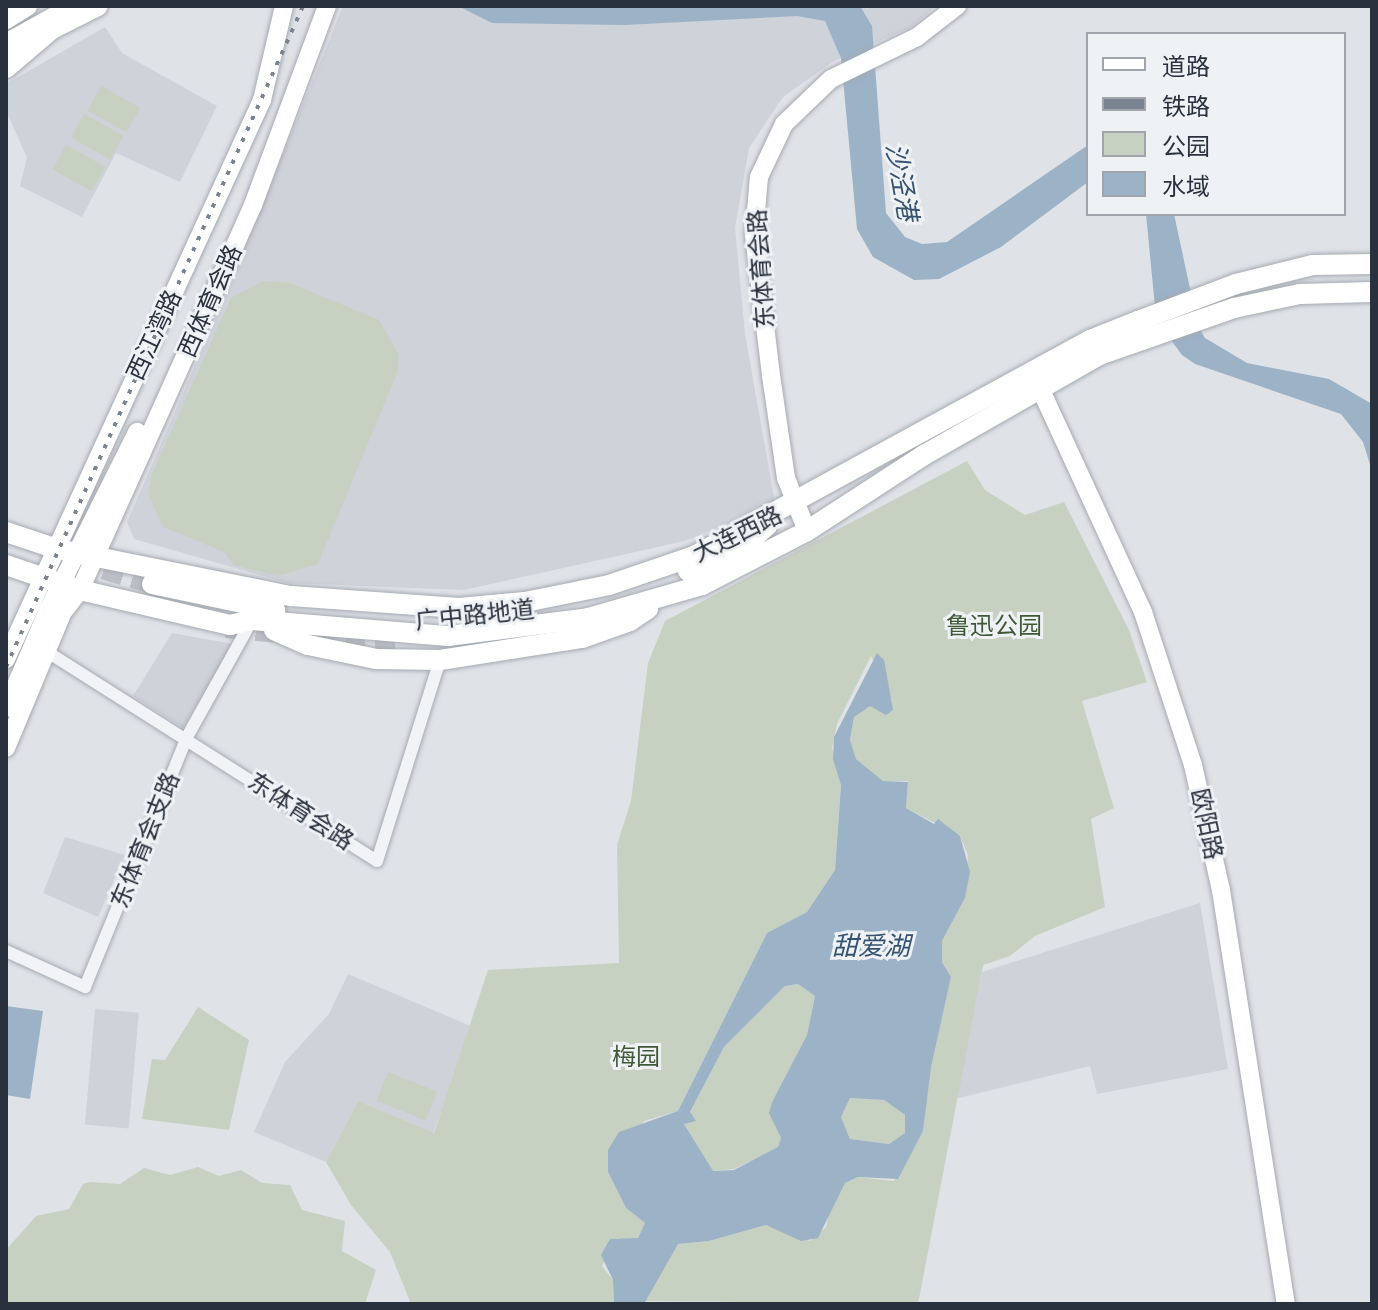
<!DOCTYPE html>
<html>
<head>
<meta charset="utf-8">
<style>
	body { margin:0 }
	#map { position:relative; width:1378px; height:1310px; overflow:hidden; background:#dfe3e8; font-family:"Space Grotesk","Noto Sans SC",sans-serif }
	div>[style] { position:absolute }
	.built>* { inset:0; background:#ced2d9; transform-origin:0 0 }
	.green>* { inset:0; background:#c6d1c1; transform-origin:0 0 }
	.water>* { inset:0; background:#9cb2c6 }
	.primary-tunnel>* { height:20px; margin-top:-10px; transform-origin:0; background:repeating-linear-gradient(90deg,#bbbfc6 0 20px,transparent 0 30px) }
	.roads { filter:drop-shadow(0 0 2px #a5aab2) drop-shadow(0 0 2px #a5aab2) }
	.street>* { height:12px; margin:-6px; padding:0 6px; transform-origin:6px; border-radius:6px; background:#f2f3f6 }
	.secondary>* { height:18px; margin:-9px; padding:0 9px; transform-origin:9px; border-radius:9px; background:#fff }
	.primary>* { height:20px; margin:-10px; padding:0 10px; transform-origin:10px; border-radius:10px; background:#fff }
	.highway>* { height:22px; margin:-11px; padding:0 11px; transform-origin:11px; border-radius:11px; background:#fff }
	.rail>* { height:4px; margin-top:-2px; transform-origin:0; background:repeating-linear-gradient(90deg,#7a8390 0 4px,transparent 0 12px) }
	span { translate:-50% -50%; white-space:nowrap; text-align:center; line-height:1.15; -webkit-text-stroke:6px #eff2f5; paint-order:stroke }
	.street-label { font-size:24px; color:#29313e }
	.park-label { font-size:24px; color:#3f5937 }
	.water-label { font-size:26px; color:#355270; font-style:italic }
	.frame { position:absolute; inset:0; border:8px solid #29313e; pointer-events:none }
	.legend { position:absolute; left:1086px; top:32px; width:260px; height:184px; box-sizing:border-box; background:#eff2f5; border:2px solid #a0a5ac; margin:0; padding:10px 14px; list-style:none; font-size:24px; color:#29313e }
	.legend li { display:flex; align-items:center; gap:16px; height:40px }
	.legend b { width:40px; border:2px solid #a0a5ac }
</style>
</head>
<body>
<div id="map">
	<div class="built">
		<i style="clip-path:polygon(343px 6px,936px 6px,911px 27px,834px 61px,783px 97px,749px 148px,735px 228px,745px 334px,775px 503px,685px 541px,464px 590px,287px 583px,134px 539px,127px 522px,231px 283px)"></i>
		<i style="clip-path:polygon(105px 27px,122px 53px,217px 106px,180px 182px,116px 153px,82px 217px,20px 186px,27px 158px,6px 110px,6px 84px)"></i>
		<i style="clip-path:polygon(172px 633px,233px 644px,183px 728px,133px 696px)"></i>
		<i style="clip-path:polygon(65px 837px,125px 855px,98px 917px,43px 893px)"></i>
		<i style="clip-path:polygon(1200px 903px,1228px 1069px,1097px 1094px,1090px 1066px,955px 1099px,982px 972px)"></i>
		<i style="clip-path:polygon(348px 974px,473px 1027px,433px 1133px,358px 1101px,326px 1162px,254px 1132px,285px 1062px,329px 1014px)"></i>
		<i style="left:95px;top:1009px;width:44px;height:116px;rotate:5deg"></i>
	</div>
	<div class="green">
		<i style="left:101px;top:86px;width:45px;height:28px;rotate:29deg"></i>
		<i style="left:84px;top:114px;width:45px;height:27px;rotate:29deg"></i>
		<i style="left:66px;top:145px;width:45px;height:28px;rotate:29deg"></i>
		<i style="clip-path:polygon(263px 281px,290px 283px,379px 320px,399px 355px,397px 373px,318px 564px,277px 576px,234px 565px,224px 552px,163px 527px,149px 496px,151px 476px,231px 298px)"></i>
		<i style="clip-path:polygon(967px 461px,985px 490px,1025px 515px,1064px 502px,1129px 630px,1147px 682px,1082px 701px,1114px 808px,1091px 819px,1105px 907px,1035px 936px,1010px 956px,983px 965px,918px 1304px,643px 1301px,678px 1244px,709px 1241px,766px 1225px,810px 1241px,826px 1227px,831px 1205px,845px 1183px,858px 1177px,894px 1181px,923px 1131px,930px 1067px,951px 977px,942px 962px,942px 941px,965px 898px,968px 855px,960px 836px,906px 808px,908px 781px,883px 781px,856px 759px,850px 740px,854px 717px,863px 707px,892px 701px,871px 656px,837px 724px,832px 748px,841px 784px,835px 870px,807px 912px,767px 933px,678px 1111px,644px 1121px,608px 1172px,626px 1208px,645px 1223px,638px 1238px,625px 1242px,617px 1238px,602px 1266px,613px 1280px,614px 1304px,411px 1304px,390px 1252px,351px 1205px,326px 1162px,358px 1101px,434px 1133px,488px 970px,619px 963px,617px 845px,631px 801px,648px 663px,665px 621px)"></i>
		<i style="clip-path:polygon(798px 984px,815px 996px,807px 1035px,772px 1102px,770px 1113px,781px 1139px,778px 1148px,734px 1169px,712px 1171px,684px 1124px,724px 1047px,785px 986px)"></i>
		<i style="clip-path:polygon(198px 1007px,249px 1040px,229px 1130px,142px 1119px,152px 1059px,165px 1060px)"></i>
		<i style="left:388px;top:1072px;width:53px;height:31px;rotate:22deg"></i>
		<i style="clip-path:polygon(850px 1098px,884px 1100px,905px 1115px,906px 1133px,889px 1144px,850px 1139px,841px 1117px)"></i>
		<i style="clip-path:polygon(198px 1167px,219px 1176px,241px 1170px,262px 1183px,290px 1185px,302px 1210px,345px 1221px,342px 1251px,376px 1270px,365px 1304px,6px 1304px,6px 1250px,36px 1216px,69px 1209px,83px 1184px,90px 1182px,120px 1184px,144px 1168px,170px 1175px)"></i>
	</div>
	<div class="water">
		<i style="clip-path:polygon(458px 6px,860px 6px,872px 26px,886px 213px,905px 237px,922px 244px,947px 242px,1088px 145px,1088px 182px,1001px 247px,939px 279px,914px 280px,873px 257px,857px 229px,841px 58px,825px 21px,797px 16px,625px 25px,492px 23px)"></i>
		<i style="clip-path:polygon(1146px 214px,1174px 214px,1198px 326px,1205px 338px,1247px 363px,1329px 379px,1372px 404px,1372px 471px,1363px 442px,1341px 414px,1195px 364px,1182px 355px,1162px 328px,1155px 307px)"></i>
		<i style="clip-path:polygon(evenodd,877px 653px,884px 660px,893px 710px,886px 715px,870px 706px,854px 717px,850px 740px,856px 759px,883px 781px,908px 782px,906px 808px,934px 824px,938px 819px,960px 836px,970px 872px,965px 898px,942px 941px,942px 962px,951px 977px,931px 1067px,923px 1131px,898px 1179px,858px 1177px,845px 1183px,818px 1238px,801px 1241px,766px 1225px,709px 1241px,678px 1244px,644px 1304px,614px 1304px,613px 1280px,601px 1255px,610px 1239px,638px 1238px,645px 1223px,626px 1208px,608px 1172px,608px 1150px,619px 1132px,678px 1111px,767px 933px,807px 912px,835px 870px,841px 785px,833px 759px,834px 737px,877px 653px,798px 984px,815px 996px,807px 1035px,772px 1102px,769px 1113px,781px 1138px,778px 1147px,734px 1170px,713px 1171px,684px 1124px,696px 1121px,690px 1112px,724px 1047px,785px 986px,798px 984px,877px 653px,850px 1098px,884px 1100px,905px 1115px,905px 1133px,889px 1144px,850px 1139px,841px 1117px,850px 1098px)"></i>
		<i style="clip-path:polygon(6px 1006px,43px 1011px,30px 1099px,6px 1095px)"></i>
	</div>
	<div class="primary-tunnel">
		<i style="left:75px;top:561px;width:80px;rotate:16.6deg"></i>
		<i style="left:226px;top:628px;width:180px;rotate:5.4deg"></i>
	</div>
	<div class="roads">
		<div class="street">
			<i style="left:46px;top:651px;width:392px;rotate:32.4deg"></i>
			<i style="left:377px;top:861px;width:211px;rotate:-72.6deg"></i>
			<i style="left:6px;top:951px;width:87px;rotate:24.5deg"></i>
			<i style="left:85px;top:987px;width:270px;rotate:-67.8deg"></i>
			<i style="left:187px;top:737px;width:134px;rotate:-60.9deg"></i>
		</div>
		<div class="secondary">
			<i style="left:1034px;top:375px;width:261px;rotate:65.3deg"></i>
			<i style="left:1143px;top:612px;width:161px;rotate:71.9deg"></i>
			<i style="left:1193px;top:765px;width:128px;rotate:77.4deg"></i>
			<i style="left:1221px;top:890px;width:419px;rotate:81.1deg"></i>
			<i style="left:807px;top:531px;width:57px;rotate:-111.6deg"></i>
			<i style="left:786px;top:478px;width:104px;rotate:-98.3deg"></i>
			<i style="left:771px;top:375px;width:141px;rotate:-96.9deg"></i>
			<i style="left:754px;top:235px;width:58px;rotate:-85.1deg"></i>
			<i style="left:759px;top:177px;width:59px;rotate:-64.7deg"></i>
			<i style="left:784px;top:124px;width:65px;rotate:-43.8deg"></i>
			<i style="left:831px;top:79px;width:96px;rotate:-26deg"></i>
			<i style="left:917px;top:37px;width:51px;rotate:-37.8deg"></i>
			<i style="left:6px;top:659px;width:615px;rotate:-65.39deg"></i>
			<i style="left:262px;top:100px;width:97px;rotate:-76.8deg"></i>
			<i style="left:6px;top:708px;width:109px;rotate:-66.7deg"></i>
			<i style="left:49px;top:608px;width:197px;rotate:-63.4deg"></i>
			<i style="left:6px;top:748px;width:147px;rotate:-67.3deg"></i>
			<i style="left:63px;top:612px;width:28px;rotate:-52deg"></i>
			<i style="left:80px;top:590px;width:422px;rotate:-65.8deg"></i>
			<i style="left:253px;top:205px;width:212px;rotate:-69.6deg"></i>
		</div>
		<div class="primary">
			<i style="left:6px;top:19px;width:25px;rotate:-32deg"></i>
			<i style="left:6px;top:68px;width:60px;rotate:-40.3deg"></i>
			<i style="left:52px;top:29px;width:51px;rotate:-26.6deg"></i>
			<i style="left:6px;top:532px;width:54px;rotate:18.4deg"></i>
			<i style="left:57px;top:549px;width:239px;rotate:11.4deg"></i>
			<i style="left:291px;top:596px;width:168px;rotate:4.1deg"></i>
			<i style="left:459px;top:608px;width:66px;rotate:-5.2deg"></i>
			<i style="left:525px;top:602px;width:86px;rotate:-11.4deg"></i>
			<i style="left:609px;top:585px;width:90px;rotate:-18.8deg"></i>
			<i style="left:694px;top:556px;width:451px;rotate:-28.6deg"></i>
			<i style="left:1090px;top:340px;width:52px;rotate:-21.6deg"></i>
			<i style="left:1138px;top:321px;width:105px;rotate:-20.7deg"></i>
			<i style="left:1236px;top:284px;width:79px;rotate:-13.9deg"></i>
			<i style="left:1313px;top:265px;width:59px;rotate:-1deg"></i>
			<i style="left:6px;top:565px;width:78px;rotate:18.7deg"></i>
			<i style="left:80px;top:590px;width:154px;rotate:13.1deg"></i>
			<i style="left:230px;top:625px;width:23px;rotate:-13deg"></i>
			<i style="left:252px;top:620px;width:197px;rotate:4.7deg"></i>
			<i style="left:448px;top:636px;width:141px;rotate:-7.3deg"></i>
			<i style="left:588px;top:618px;width:119px;rotate:-16.1deg"></i>
			<i style="left:702px;top:585px;width:118px;rotate:-27.2deg"></i>
			<i style="left:807px;top:531px;width:140px;rotate:-33deg"></i>
			<i style="left:924px;top:455px;width:202px;rotate:-29.7deg"></i>
			<i style="left:1099px;top:355px;width:143px;rotate:-19.2deg"></i>
			<i style="left:1234px;top:308px;width:67px;rotate:-12deg"></i>
			<i style="left:1300px;top:294px;width:72px;rotate:-1.6deg"></i>
			<i style="left:688px;top:571px;width:51px;rotate:-20.6deg"></i>
			<i style="left:736px;top:553px;width:41px;rotate:-41.1deg"></i>
			<i style="left:152px;top:584px;width:126px;rotate:11.9deg"></i>
			<i style="left:274px;top:630px;width:37px;rotate:24deg"></i>
			<i style="left:308px;top:645px;width:69px;rotate:11.6deg"></i>
			<i style="left:376px;top:659px;width:64px;rotate:0.9deg"></i>
			<i style="left:440px;top:660px;width:144px;rotate:-8.8deg"></i>
			<i style="left:582px;top:638px;width:51px;rotate:-19.5deg"></i>
			<i style="left:630px;top:621px;width:22px;rotate:-34deg"></i>
		</div>
		<div class="highway">
			<i style="left:6px;top:45px;width:80px;rotate:-29.1deg"></i>
		</div>
	</div>
	<div class="rail">
		<i style="left:6px;top:667px;width:725px;rotate:-65.8deg"></i>
	</div>
	<div class="street-label">
		<span style="left:761px;top:269px;rotate:-94deg">东体育会路</span>
		<span style="left:210px;top:301px;rotate:-66deg">西体育会路</span>
		<span style="left:154px;top:335px;rotate:-65deg">西江湾路</span>
		<span style="left:737px;top:534px;rotate:-26deg">大连西路</span>
		<span style="left:475px;top:615px;rotate:-6deg">广中路地道</span>
		<span style="left:301px;top:811px;rotate:33deg">东体育会路</span>
		<span style="left:1207px;top:824px;rotate:78deg">欧阳路</span>
		<span style="left:145px;top:840px;rotate:-68deg">东体育会支路</span>
	</div>
	<div class="park-label">
		<span style="left:994px;top:626px">鲁迅公园</span>
		<span style="left:636px;top:1057px">梅园</span>
	</div>
	<div class="water-label">
		<span style="left:901px;top:182px;rotate:80deg">沙泾港</span>
		<span style="left:871px;top:947px">甜爱湖</span>
	</div>
	<div class="frame"></div>
	<ul class="legend">
	<li><b style="height:10px;background:#fff"></b>道路</li>
	<li><b style="height:10px;background:#7a8390"></b>铁路</li>
	<li><b style="height:22px;background:#c6d1c1"></b>公园</li>
	<li><b style="height:22px;background:#9cb2c6"></b>水域</li>
	</ul>
</div>
</body>
</html>
